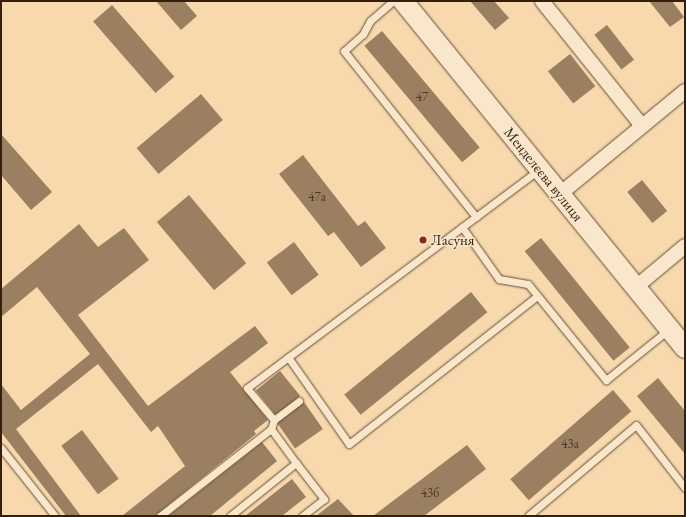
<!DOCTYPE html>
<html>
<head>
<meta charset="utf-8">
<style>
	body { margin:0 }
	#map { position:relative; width:686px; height:517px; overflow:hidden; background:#f8d9ae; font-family:"EB Garamond",serif }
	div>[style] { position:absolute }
	.building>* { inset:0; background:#9a7f61; transform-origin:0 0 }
	.roads { filter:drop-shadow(0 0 1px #654d36) drop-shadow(0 0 1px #654d36) }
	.lane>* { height:7px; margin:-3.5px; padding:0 3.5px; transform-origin:3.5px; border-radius:3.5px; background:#fae6ca }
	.street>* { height:14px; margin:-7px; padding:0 7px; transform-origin:7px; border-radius:7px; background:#fae6ca }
	.secondary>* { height:20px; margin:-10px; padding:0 10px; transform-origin:10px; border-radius:10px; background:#fae6ca }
	.dots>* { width:11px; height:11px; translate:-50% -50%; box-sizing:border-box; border:2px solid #fae6ca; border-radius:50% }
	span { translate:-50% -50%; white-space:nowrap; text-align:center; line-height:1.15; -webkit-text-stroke:3px #fae6ca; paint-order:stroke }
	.number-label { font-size:13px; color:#4e3623 }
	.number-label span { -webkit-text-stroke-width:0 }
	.street-label { font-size:15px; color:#341e0e }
	.poi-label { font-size:15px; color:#341e0e }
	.left { translate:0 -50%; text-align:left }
	.frame { position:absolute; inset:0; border:2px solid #341e0e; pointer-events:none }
</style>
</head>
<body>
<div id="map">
	<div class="building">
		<i style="clip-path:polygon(156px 1px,184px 1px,197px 16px,181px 30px)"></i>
		<i style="clip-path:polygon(470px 1px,494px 1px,509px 18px,495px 30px)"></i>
		<i style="clip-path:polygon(649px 1px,672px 1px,684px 17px,670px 27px)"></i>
		<i style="left:112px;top:5px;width:95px;height:25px;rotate:49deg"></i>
		<i style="left:607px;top:25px;width:44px;height:16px;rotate:52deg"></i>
		<i style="left:382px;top:31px;width:152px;height:23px;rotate:50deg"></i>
		<i style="left:570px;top:54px;width:41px;height:28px;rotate:52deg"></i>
		<i style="left:201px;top:94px;width:34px;height:84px;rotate:50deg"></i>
		<i style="clip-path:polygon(1px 134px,52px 192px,31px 210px,1px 175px)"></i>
		<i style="clip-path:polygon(303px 155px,358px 226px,365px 221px,386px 248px,361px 267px,334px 232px,328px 236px,279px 174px)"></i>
		<i style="left:642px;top:180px;width:40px;height:19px;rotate:51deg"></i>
		<i style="left:189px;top:195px;width:89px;height:42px;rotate:50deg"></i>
		<i style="clip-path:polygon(79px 224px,98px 247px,124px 228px,149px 260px,78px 315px,148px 406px,255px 326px,268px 343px,230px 372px,268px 420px,254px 431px,256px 434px,155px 516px,122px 516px,185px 466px,158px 426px,151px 432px,98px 364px,16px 429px,81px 516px,66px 516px,1px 432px,1px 384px,21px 410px,90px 354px,37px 287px,1px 317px,1px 289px)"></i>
		<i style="left:541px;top:238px;width:141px;height:21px;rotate:51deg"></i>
		<i style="left:294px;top:242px;width:41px;height:34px;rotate:53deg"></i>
		<i style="left:471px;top:292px;width:26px;height:163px;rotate:51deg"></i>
		<i style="left:280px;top:371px;width:32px;height:31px;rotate:51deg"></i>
		<i style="clip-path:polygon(658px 378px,685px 411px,685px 454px,637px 396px)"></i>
		<i style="left:613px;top:390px;width:28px;height:136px;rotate:49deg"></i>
		<i style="left:304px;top:402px;width:33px;height:34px;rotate:55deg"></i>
		<i style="left:82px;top:430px;width:61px;height:26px;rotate:53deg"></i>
		<i style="clip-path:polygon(262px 442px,277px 461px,210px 516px,168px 516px)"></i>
		<i style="clip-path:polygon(467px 445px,486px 469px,424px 516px,373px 516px)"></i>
		<i style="clip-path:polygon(292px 479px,306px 497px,282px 516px,245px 516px)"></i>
		<i style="clip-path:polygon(338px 499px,354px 516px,316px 516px)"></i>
	</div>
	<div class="roads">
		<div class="lane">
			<i style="left:393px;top:1px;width:30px;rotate:139deg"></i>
			<i style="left:370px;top:21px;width:15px;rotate:118deg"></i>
			<i style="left:363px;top:34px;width:25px;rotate:138deg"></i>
			<i style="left:344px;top:51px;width:212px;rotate:51.5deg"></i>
			<i style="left:462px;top:227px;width:64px;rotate:54.6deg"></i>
			<i style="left:499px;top:279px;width:29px;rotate:10deg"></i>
			<i style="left:528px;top:284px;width:124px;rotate:50.9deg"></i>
			<i style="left:606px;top:380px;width:80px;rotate:-38.9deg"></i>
			<i style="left:288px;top:357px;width:106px;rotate:55deg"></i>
			<i style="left:349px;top:444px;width:239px;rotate:-38.2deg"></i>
			<i style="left:299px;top:401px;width:31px;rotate:143deg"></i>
			<i style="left:274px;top:420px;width:42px;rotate:-130.2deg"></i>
			<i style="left:247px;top:388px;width:364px;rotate:-36.8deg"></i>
			<i style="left:1px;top:448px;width:87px;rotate:51.5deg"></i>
			<i style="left:296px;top:463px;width:46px;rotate:52.1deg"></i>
			<i style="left:324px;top:499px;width:28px;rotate:142deg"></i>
			<i style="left:160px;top:516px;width:141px;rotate:-38.1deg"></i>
			<i style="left:271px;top:429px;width:9px;rotate:-72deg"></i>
			<i style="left:230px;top:516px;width:85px;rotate:-38.8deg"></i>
			<i style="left:296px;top:463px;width:42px;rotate:-126.3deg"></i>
			<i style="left:528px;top:516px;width:141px;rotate:-40.1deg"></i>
			<i style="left:636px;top:425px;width:80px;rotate:52.1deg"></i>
		</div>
		<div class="street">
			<i style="left:542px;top:1px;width:160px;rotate:51.3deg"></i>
			<i style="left:560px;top:194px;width:162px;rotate:-39.5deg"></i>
			<i style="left:636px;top:287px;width:64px;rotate:-39.9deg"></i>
		</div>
		<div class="secondary">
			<i style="left:403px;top:1px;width:447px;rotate:50.9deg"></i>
		</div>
	</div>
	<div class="dots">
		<i style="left:423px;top:240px;background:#8f2418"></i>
	</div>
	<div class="number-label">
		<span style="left:422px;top:97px">47</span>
		<span style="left:317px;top:197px">47а</span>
		<span style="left:570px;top:444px">43а</span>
		<span style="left:430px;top:493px">43б</span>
	</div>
	<div class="street-label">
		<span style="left:544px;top:174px;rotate:51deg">Менделєєва вулиця</span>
	</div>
	<div class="poi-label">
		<span class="left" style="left:431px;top:240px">Ласуня</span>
	</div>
	<div class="frame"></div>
</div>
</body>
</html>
